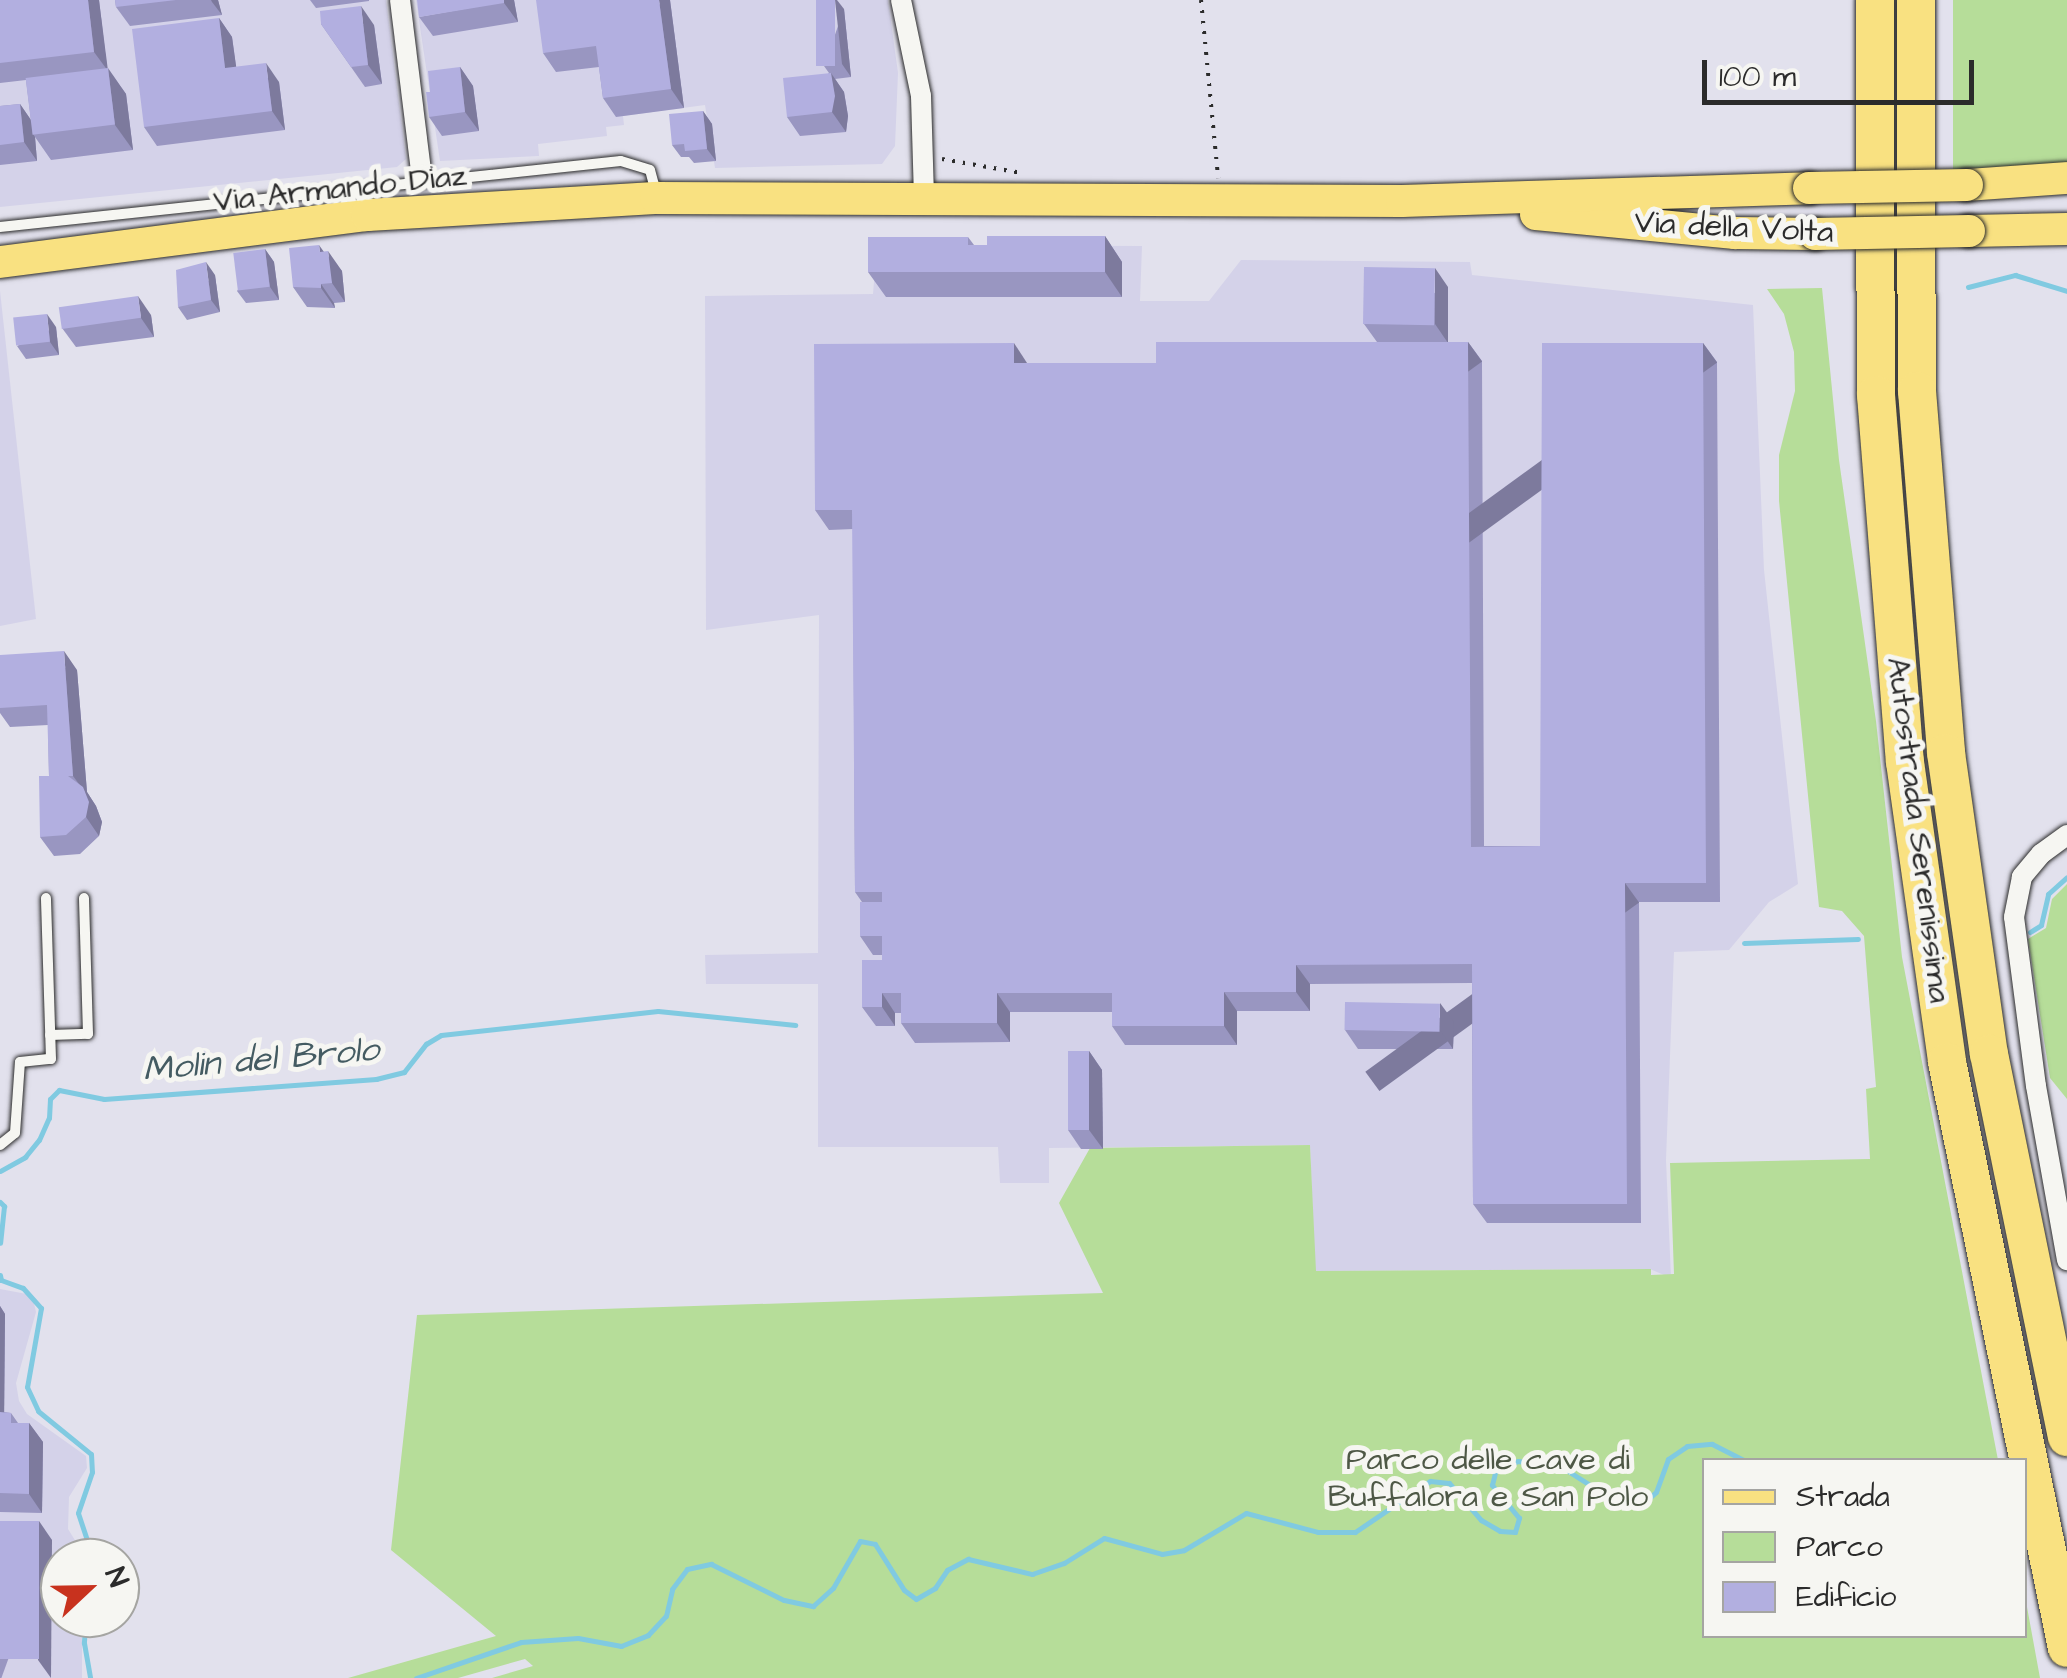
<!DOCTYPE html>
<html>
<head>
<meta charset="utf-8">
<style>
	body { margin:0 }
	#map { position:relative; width:2067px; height:1678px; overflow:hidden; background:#e2e1ed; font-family:"Architects Daughter",sans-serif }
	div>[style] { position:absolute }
	.built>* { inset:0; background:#d4d2e9 }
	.green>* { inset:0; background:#b6dd99; transform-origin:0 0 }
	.stream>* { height:5px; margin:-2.5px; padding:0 2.5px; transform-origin:2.5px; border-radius:2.5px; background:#80cae1 }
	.path>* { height:4px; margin-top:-2px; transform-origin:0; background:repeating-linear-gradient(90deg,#2b2b2b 0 2.5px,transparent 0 10.5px) }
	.roads { filter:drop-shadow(0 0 2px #2b2b2b) drop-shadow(0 0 2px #2b2b2b) }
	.lane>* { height:10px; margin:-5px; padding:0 5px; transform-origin:5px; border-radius:5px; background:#f6f6f2 }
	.street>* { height:20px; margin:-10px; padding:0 10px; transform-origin:10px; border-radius:10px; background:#f6f6f2 }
	.primary>* { height:32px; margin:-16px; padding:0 16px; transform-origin:16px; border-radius:16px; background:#f9e181 }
	.highway>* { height:38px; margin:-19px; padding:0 19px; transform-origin:19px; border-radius:19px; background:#f9e181 }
	.bridges { filter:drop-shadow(0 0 2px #2b2b2b) drop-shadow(0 0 2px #2b2b2b) }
	.primary-bridge>* { height:32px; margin:-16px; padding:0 16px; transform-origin:16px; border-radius:16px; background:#f9e181 }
	.wall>* { inset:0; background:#9996c1; transform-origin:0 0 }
	.shaded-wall>* { inset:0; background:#7d7a9d; transform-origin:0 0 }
	.building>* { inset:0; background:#b2afe0; transform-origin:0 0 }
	span { translate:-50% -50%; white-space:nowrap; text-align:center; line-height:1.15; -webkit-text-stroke:10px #f6f6f2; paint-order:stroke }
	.street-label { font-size:32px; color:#2b2b2b }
	.park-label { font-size:32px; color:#4e5846 }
	.water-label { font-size:35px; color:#445b62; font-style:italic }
	.legend { position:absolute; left:1702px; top:1458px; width:325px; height:180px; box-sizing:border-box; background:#f6f6f2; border:2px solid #a5a5a2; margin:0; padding:12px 18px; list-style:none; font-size:30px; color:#2b2b2b }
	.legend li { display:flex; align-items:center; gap:20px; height:50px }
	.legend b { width:50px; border:2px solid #a5a5a2 }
	.north { position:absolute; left:40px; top:1538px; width:100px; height:100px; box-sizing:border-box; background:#f6f6f2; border:2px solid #a5a5a2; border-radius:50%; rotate:68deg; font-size:28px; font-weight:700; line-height:40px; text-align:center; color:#2b2b2b }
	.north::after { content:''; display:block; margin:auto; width:35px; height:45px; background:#c8321e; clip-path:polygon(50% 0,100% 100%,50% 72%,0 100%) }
	.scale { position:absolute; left:1702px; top:60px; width:272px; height:45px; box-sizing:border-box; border:5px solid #2b2b2b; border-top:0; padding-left:12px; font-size:30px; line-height:35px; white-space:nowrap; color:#2b2b2b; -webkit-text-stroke:8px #f6f6f2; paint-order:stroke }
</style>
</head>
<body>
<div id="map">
	<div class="built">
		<i style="clip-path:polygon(0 0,386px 0,406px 159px,397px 167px,0 207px)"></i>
		<i style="clip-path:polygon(416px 0,888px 0,898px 73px,895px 146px,882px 164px,715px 168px,705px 105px,623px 116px,624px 125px,606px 127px,607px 136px,538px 144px,539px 156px,440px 161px)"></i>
		<i style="clip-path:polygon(877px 245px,1142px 246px,1140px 301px,1209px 301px,1241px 260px,1470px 262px,1472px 275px,1753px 305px,1764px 570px,1798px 884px,1769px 902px,1729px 950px,1674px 952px,1666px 1160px,1671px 1278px,1650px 1269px,1315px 1271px,1310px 1145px,1049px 1148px,1049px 1183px,1000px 1183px,998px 1147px,818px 1147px,818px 984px,706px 984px,705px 955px,818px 953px,819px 615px,706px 630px,705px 296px,873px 294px)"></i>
		<i style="clip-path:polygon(0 291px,36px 619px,0 626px)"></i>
		<i style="clip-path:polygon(0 1289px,32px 1295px,36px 1312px,16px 1383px,19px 1401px,27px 1414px,86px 1456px,87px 1468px,69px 1497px,68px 1529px,86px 1558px,60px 1558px,60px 1618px,87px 1618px,82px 1629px,82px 1678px,0 1678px)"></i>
	</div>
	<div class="green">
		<i style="left:1953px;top:0;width:114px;height:174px"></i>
		<i style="clip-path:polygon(1822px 288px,1839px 460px,1876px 721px,1902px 957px,1998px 1460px,1704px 1460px,1704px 1636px,2024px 1636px,2025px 1596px,2040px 1678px,492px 1678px,533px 1666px,525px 1659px,458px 1678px,348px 1678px,496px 1636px,391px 1550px,417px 1315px,1103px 1293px,1059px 1203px,1090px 1148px,1310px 1145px,1316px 1271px,1651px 1269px,1651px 1275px,1674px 1274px,1670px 1163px,1870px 1159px,1866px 1089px,1876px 1087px,1864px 936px,1842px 911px,1819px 907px,1779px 501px,1779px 455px,1795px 391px,1794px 352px,1784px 314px,1767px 289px)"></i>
		<i style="clip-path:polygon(2067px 884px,2067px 1099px,2050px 1078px,2028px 939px,2046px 928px,2052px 899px)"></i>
	</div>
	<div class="stream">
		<i style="left:1968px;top:287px;width:49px;rotate:-14.3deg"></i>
		<i style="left:2015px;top:275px;width:54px;rotate:17.1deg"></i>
		<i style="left:2030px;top:932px;width:13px;rotate:-32deg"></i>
		<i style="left:2041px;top:925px;width:32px;rotate:-77deg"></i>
		<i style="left:2048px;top:894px;width:25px;rotate:-42deg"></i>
		<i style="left:1744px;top:943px;width:114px;rotate:-2deg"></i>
		<i style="left:0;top:1171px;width:29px;rotate:-29deg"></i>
		<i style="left:25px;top:1157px;width:22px;rotate:-51deg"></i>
		<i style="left:39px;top:1140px;width:24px;rotate:-66deg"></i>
		<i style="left:49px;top:1118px;width:19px;rotate:-87deg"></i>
		<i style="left:50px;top:1099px;width:13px;rotate:-45deg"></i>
		<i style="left:59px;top:1090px;width:46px;rotate:11.3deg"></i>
		<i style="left:104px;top:1099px;width:273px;rotate:-4.2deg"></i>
		<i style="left:376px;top:1079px;width:29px;rotate:-14deg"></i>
		<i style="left:404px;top:1072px;width:36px;rotate:-52deg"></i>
		<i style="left:426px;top:1044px;width:17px;rotate:-31deg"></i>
		<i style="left:441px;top:1035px;width:218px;rotate:-6.3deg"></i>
		<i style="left:658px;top:1011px;width:138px;rotate:5.8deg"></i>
		<i style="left:0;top:1202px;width:6px;rotate:45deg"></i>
		<i style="left:4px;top:1206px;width:37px;rotate:96deg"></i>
		<i style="left:0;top:1275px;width:5px;rotate:79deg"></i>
		<i style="left:1px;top:1280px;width:23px;rotate:20deg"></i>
		<i style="left:23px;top:1288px;width:27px;rotate:48deg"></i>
		<i style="left:41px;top:1308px;width:80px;rotate:100deg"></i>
		<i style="left:27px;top:1387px;width:26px;rotate:65deg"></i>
		<i style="left:38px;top:1411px;width:68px;rotate:39.1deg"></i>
		<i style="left:91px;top:1454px;width:18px;rotate:87deg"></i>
		<i style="left:92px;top:1472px;width:43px;rotate:108.9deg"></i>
		<i style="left:78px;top:1513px;width:47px;rotate:71.6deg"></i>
		<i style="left:86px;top:1618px;width:25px;rotate:95deg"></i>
		<i style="left:84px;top:1643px;width:36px;rotate:80deg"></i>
		<i style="left:416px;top:1678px;width:111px;rotate:-18.9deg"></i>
		<i style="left:521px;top:1642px;width:57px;rotate:-4deg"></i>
		<i style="left:578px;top:1638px;width:44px;rotate:10.5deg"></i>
		<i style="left:621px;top:1646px;width:29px;rotate:-22deg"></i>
		<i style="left:648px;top:1635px;width:26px;rotate:-47deg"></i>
		<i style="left:666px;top:1616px;width:28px;rotate:-77deg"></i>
		<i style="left:672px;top:1589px;width:25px;rotate:-53deg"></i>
		<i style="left:687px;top:1569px;width:25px;rotate:-12deg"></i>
		<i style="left:711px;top:1564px;width:81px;rotate:26.3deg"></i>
		<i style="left:784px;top:1600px;width:30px;rotate:12deg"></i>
		<i style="left:813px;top:1606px;width:27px;rotate:-42deg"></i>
		<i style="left:833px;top:1588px;width:54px;rotate:-60.1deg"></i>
		<i style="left:860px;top:1541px;width:15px;rotate:11deg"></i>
		<i style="left:875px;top:1544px;width:54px;rotate:57.8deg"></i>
		<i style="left:904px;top:1590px;width:15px;rotate:37deg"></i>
		<i style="left:916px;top:1599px;width:22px;rotate:-30deg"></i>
		<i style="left:935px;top:1588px;width:22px;rotate:-56deg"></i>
		<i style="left:947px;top:1570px;width:24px;rotate:-28deg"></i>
		<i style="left:968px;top:1559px;width:66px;rotate:13.2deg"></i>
		<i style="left:1032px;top:1574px;width:34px;rotate:-19deg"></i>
		<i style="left:1064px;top:1563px;width:47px;rotate:-32deg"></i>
		<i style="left:1104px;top:1538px;width:60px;rotate:15.4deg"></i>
		<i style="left:1162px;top:1554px;width:22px;rotate:-10deg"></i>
		<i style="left:1184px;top:1550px;width:72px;rotate:-30.8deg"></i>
		<i style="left:1246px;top:1513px;width:74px;rotate:14.8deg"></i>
		<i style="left:1318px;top:1532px;width:37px"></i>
		<i style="left:1355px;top:1532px;width:91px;rotate:-34.2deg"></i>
		<i style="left:1430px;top:1481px;width:19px;rotate:6deg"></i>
		<i style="left:1449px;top:1483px;width:49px;rotate:49.1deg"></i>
		<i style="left:1481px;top:1520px;width:22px;rotate:30deg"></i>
		<i style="left:1500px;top:1531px;width:15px;rotate:4deg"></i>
		<i style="left:1515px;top:1532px;width:15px;rotate:-74deg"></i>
		<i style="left:1519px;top:1518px;width:43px;rotate:-129.3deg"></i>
		<i style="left:1492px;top:1485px;width:16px;rotate:-76deg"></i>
		<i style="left:1496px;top:1469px;width:23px;rotate:-20deg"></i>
		<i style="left:1518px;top:1461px;width:42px;rotate:6.8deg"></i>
		<i style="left:1560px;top:1466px;width:62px;rotate:32.4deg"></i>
		<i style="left:1612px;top:1499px;width:29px;rotate:14deg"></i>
		<i style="left:1640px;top:1506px;width:21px;rotate:-41deg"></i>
		<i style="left:1656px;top:1492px;width:35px;rotate:-70deg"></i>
		<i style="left:1668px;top:1459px;width:23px;rotate:-34deg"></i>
		<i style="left:1687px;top:1446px;width:25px;rotate:-5deg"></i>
		<i style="left:1712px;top:1444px;width:36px;rotate:27deg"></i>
	</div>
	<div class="path">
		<i style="left:1201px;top:0;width:179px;rotate:84.5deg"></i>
		<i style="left:942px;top:159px;width:80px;rotate:10deg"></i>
	</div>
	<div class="roads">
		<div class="lane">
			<i style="left:0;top:227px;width:624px;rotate:-6.07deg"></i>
			<i style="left:621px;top:161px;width:30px;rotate:17deg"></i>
			<i style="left:650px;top:170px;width:23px;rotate:75deg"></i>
			<i style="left:50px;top:1035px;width:38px;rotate:-2deg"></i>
			<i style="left:88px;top:1034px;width:136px;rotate:-91.7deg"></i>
			<i style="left:0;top:1145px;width:19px;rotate:-39deg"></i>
			<i style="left:15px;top:1133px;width:71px;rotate:-86deg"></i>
			<i style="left:20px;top:1062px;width:31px;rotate:-6deg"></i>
			<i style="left:51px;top:1059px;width:161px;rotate:-91.8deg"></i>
		</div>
		<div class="street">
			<i style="left:400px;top:0;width:180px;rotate:83deg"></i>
			<i style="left:901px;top:0;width:98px;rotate:78.2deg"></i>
			<i style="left:921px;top:96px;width:100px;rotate:88.3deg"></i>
			<i style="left:2067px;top:835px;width:32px;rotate:144deg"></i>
			<i style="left:2041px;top:854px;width:30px;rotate:130deg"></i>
			<i style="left:2022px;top:877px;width:41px;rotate:101.3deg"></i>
			<i style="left:2014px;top:917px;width:170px;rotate:82.6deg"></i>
			<i style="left:2036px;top:1086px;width:177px;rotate:79.9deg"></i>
		</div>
		<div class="primary">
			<i style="left:1967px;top:185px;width:100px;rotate:-4deg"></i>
			<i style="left:1536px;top:214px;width:200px;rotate:5.5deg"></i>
			<i style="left:1735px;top:233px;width:80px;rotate:0.7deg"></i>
			<i style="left:1969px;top:231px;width:98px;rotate:-1.2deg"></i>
			<i style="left:0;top:262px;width:370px;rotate:-7.3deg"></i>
			<i style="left:367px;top:215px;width:289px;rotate:-3.4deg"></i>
			<i style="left:656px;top:198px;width:746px;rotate:0.23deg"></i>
			<i style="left:1402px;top:201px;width:407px;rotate:-1.8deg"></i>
		</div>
		<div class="highway">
			<i style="left:1875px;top:0;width:395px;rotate:89.9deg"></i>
			<i style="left:1876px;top:395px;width:368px;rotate:85.5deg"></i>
			<i style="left:1905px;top:762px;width:303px;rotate:82deg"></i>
			<i style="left:1947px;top:1062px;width:598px;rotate:78.43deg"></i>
			<i style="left:1916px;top:0;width:391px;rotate:89.9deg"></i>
			<i style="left:1917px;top:391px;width:363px;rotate:85.4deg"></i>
			<i style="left:1946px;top:753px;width:304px;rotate:81.9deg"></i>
			<i style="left:1989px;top:1054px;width:391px;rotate:78.5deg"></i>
		</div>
	</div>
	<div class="bridges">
		<div class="primary-bridge">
			<i style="left:1809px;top:188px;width:158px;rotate:-1.1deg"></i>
			<i style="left:1815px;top:234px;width:154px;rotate:-1.1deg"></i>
		</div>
	</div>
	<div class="wall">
		<i style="clip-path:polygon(0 0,99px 0,107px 68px,126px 94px,133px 150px,51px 160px,35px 137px,37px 161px,0 165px,0 106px,20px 104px,31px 120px,26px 80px,0 83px)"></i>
		<i style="clip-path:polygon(115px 0,218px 0,222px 15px,130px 26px,116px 7px)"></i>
		<i style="clip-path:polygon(310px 0,369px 0,369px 1px,316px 8px)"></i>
		<i style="clip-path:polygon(514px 0,518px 22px,433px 36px,419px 17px)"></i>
		<i style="clip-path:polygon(670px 0,684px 108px,616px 117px,603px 98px,599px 67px,556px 72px,543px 53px)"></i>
		<i style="clip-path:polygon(844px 9px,851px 77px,835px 79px,844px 92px,848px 116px,846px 132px,800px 136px,787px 117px,829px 73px,824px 66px)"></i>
		<i style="clip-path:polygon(219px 18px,232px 37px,236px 67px,279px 82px,285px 130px,157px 146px,144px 127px)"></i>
		<i style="clip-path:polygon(321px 24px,374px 25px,382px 84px,365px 87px)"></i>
		<i style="clip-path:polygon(460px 67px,473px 86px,479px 131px,442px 136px,429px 117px,430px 92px)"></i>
		<i style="clip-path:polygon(703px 111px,712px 124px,716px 161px,694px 163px,689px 157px,681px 157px,672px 145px)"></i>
		<i style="clip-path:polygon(1105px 236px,1122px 262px,1122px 297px,886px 297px,868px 272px,968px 237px,974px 245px,987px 245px)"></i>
		<i style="clip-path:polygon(265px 249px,274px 262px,279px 300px,246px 303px,237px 291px)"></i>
		<i style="clip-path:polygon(324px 252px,342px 271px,345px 302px,334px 303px,335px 308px,307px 307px,293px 287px)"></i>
		<i style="clip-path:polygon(215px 275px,220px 312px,187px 320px,178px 307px)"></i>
		<i style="clip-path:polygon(1448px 287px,1448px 342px,1468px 342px,1482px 361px,1484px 846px,1540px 846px,1703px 343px,1717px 362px,1720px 902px,1639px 902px,1641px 1223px,1487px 1223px,1473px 1204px,1472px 983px,1310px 984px,1310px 1011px,1237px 1011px,1237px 1045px,1125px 1045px,1112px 1026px,1112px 1012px,1010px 1012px,1010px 1042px,915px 1043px,901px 1023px,901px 1013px,895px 1013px,895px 1026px,876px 1026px,862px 1007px,882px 960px,882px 955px,873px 955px,860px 936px,862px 902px,855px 892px,853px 529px,829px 530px,815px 510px,1027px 363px,1156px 363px,1377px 342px,1364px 324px)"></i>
		<i style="clip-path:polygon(151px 315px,154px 337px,76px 347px,62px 328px)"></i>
		<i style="clip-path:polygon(56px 327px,59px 355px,26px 359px,17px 346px)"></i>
		<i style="clip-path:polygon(0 655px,77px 670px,87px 792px,96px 806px,102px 822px,99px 836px,80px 854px,54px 856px,40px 837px,49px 776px,48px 725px,10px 727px,0 713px)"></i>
		<i style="clip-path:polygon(1454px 1022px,1453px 1049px,1358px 1049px,1345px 1030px)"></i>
		<i style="clip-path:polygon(1089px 1051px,1102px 1070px,1103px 1149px,1081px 1149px,1068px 1130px)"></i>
		<i style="clip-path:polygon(0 1306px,5px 1314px,4px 1412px,11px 1413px,18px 1423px,29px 1423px,43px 1442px,42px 1513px,0 1512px)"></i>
		<i style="left:0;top:1521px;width:55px;height:157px;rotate:20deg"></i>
	</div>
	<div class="shaded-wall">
		<i style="clip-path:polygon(88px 0,99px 0,108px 71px,94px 52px)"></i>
		<i style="clip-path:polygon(211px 0,218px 0,222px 15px,212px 2px)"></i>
		<i style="clip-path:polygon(504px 0,514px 0,518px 22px,504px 3px)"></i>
		<i style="clip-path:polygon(659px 0,670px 0,684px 108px,671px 89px)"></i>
		<i style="clip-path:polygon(835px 0,837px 0,844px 9px,851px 77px,842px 64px)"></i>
		<i style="clip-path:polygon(361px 6px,374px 25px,382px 84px,368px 65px)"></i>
		<i style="clip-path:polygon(219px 18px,232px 37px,239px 87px,225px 68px)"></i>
		<i style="clip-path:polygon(266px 63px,279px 82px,285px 130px,272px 111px)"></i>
		<i style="clip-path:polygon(460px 67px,473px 86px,479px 131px,465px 112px)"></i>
		<i style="clip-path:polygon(108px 68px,126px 94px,133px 150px,115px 125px)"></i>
		<i style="clip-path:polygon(831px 73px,844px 92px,848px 116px,846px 132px,832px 112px)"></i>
		<i style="clip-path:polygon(20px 104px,33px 123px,33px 134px,35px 137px,37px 161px,24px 142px)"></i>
		<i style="clip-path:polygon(703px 111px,712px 124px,716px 161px,707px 149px)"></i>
		<i style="clip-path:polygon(1105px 236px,1122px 262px,1122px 297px,1105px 272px)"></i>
		<i style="clip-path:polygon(319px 245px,329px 259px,328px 251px,342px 271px,345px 302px,332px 283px,320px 252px)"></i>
		<i style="clip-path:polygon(265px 249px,274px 262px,279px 300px,270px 287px)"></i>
		<i style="clip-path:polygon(206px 262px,215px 275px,220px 312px,211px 300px)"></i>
		<i style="clip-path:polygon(1435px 268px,1448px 287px,1448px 343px,1435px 324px)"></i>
		<i style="clip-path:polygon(321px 284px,334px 303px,335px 308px,321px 288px)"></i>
		<i style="clip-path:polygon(138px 296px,151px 315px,154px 337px,141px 318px)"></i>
		<i style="clip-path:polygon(47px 314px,56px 327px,59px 355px,50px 342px)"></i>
		<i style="left:1468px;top:342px;width:24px;height:505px;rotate:54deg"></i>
		<i style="clip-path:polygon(1014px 343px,1027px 363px,1014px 363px)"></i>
		<i style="left:1703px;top:343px;width:24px;height:540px;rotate:54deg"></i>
		<i style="clip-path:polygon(64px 651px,77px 670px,87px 792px,96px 806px,102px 822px,99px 836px,86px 817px,85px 792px,73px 776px)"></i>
		<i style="left:1625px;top:883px;width:24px;height:321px;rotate:54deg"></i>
		<i style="clip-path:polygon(1296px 965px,1310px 984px,1310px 1011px,1296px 992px)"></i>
		<i style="clip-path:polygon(1224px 992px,1237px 1011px,1237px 1045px,1224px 1026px)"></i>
		<i style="clip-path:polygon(882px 993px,895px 1013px,895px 1026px,882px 1007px)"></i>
		<i style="clip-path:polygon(997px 993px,1010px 1012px,1010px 1042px,997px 1023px)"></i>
		<i style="clip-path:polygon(1440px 1003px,1454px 1022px,1453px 1049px,1440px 1030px)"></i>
		<i style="clip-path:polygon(1089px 1051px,1102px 1070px,1103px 1149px,1089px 1130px)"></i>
		<i style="clip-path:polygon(0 1306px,5px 1314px,4px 1431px,0 1426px)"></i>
		<i style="clip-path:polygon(29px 1423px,43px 1442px,42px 1513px,29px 1494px)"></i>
		<i style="clip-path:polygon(39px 1521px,52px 1540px,51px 1678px,38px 1660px)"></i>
	</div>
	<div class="building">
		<i style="clip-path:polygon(0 0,88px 0,94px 52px,0 63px)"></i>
		<i style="clip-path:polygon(115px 0,176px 0,116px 7px)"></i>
		<i style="clip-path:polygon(417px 0,504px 0,504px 3px,419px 17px)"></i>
		<i style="clip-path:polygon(536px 0,659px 0,671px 89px,603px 98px,596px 46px,543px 53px)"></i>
		<i style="left:816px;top:0;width:19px;height:66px"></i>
		<i style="clip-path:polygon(361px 6px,368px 65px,351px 67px,321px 24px,320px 11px)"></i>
		<i style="clip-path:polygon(219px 18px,225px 68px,266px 63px,272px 111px,144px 127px,132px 29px)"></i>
		<i style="clip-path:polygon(460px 67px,465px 112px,429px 117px,426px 92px,430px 92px,428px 71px)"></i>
		<i style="left:108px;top:68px;width:57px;height:83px;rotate:83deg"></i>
		<i style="clip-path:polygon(831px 73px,835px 96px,832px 112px,787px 117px,783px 78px)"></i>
		<i style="clip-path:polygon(20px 104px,24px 142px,0 145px,0 106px)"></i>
		<i style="clip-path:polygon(703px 111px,707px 149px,685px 151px,684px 144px,672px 145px,669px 114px)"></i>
		<i style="clip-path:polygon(987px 236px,1105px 236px,1105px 272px,868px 272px,868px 237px,968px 237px,968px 245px,987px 245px)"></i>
		<i style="clip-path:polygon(319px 245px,320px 252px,328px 251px,332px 283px,321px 284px,321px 288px,293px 287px,289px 248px)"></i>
		<i style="left:265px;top:249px;width:38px;height:32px;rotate:83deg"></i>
		<i style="clip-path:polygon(206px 262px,211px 300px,178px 307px,176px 270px)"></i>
		<i style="left:1364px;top:267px;width:71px;height:57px;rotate:1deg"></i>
		<i style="left:138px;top:296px;width:22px;height:80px;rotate:82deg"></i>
		<i style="left:47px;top:314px;width:28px;height:34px;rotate:84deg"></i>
		<i style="clip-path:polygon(1156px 342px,1468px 342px,1471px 847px,1540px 846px,1542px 343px,1703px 343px,1706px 883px,1625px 883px,1627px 1204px,1473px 1204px,1472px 964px,1296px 965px,1296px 992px,1224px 992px,1224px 1026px,1112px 1026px,1112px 993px,997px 993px,997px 1023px,901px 1023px,901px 993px,882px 993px,882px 1007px,862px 1007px,862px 960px,882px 960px,882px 936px,860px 936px,860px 902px,882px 902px,882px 892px,855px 892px,852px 510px,815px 510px,814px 344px,1014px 343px,1014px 363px,1156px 363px)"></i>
		<i style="clip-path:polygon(64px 651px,73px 776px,68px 776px,83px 787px,89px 802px,86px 817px,66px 835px,40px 837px,39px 776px,49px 776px,47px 705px,0 708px,0 655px)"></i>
		<i style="left:1345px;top:1002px;width:95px;height:28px;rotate:1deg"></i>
		<i style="left:1068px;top:1051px;width:21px;height:79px"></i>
		<i style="clip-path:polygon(0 1412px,11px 1413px,11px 1423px,29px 1423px,29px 1494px,0 1493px)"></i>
		<i style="left:0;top:1521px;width:39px;height:138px"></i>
	</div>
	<div class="street-label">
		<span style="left:340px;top:189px;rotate:-6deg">Via Armando Diaz</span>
		<span style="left:1734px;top:228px;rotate:3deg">Via della Volta</span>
		<span style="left:1918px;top:830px;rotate:83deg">Autostrada Serenissima</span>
	</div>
	<div class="park-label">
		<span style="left:1488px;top:1479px">Parco delle cave di<br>Buffalora e San Polo</span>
	</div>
	<div class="water-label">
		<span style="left:261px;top:1060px;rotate:-5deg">Molin del Brolo</span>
	</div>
	<ul class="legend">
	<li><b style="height:12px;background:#f9e181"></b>Strada</li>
	<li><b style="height:28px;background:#b6dd99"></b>Parco</li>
	<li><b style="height:28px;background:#b2afe0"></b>Edificio</li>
	</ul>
	<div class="north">N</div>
	<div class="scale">100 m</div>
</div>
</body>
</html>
